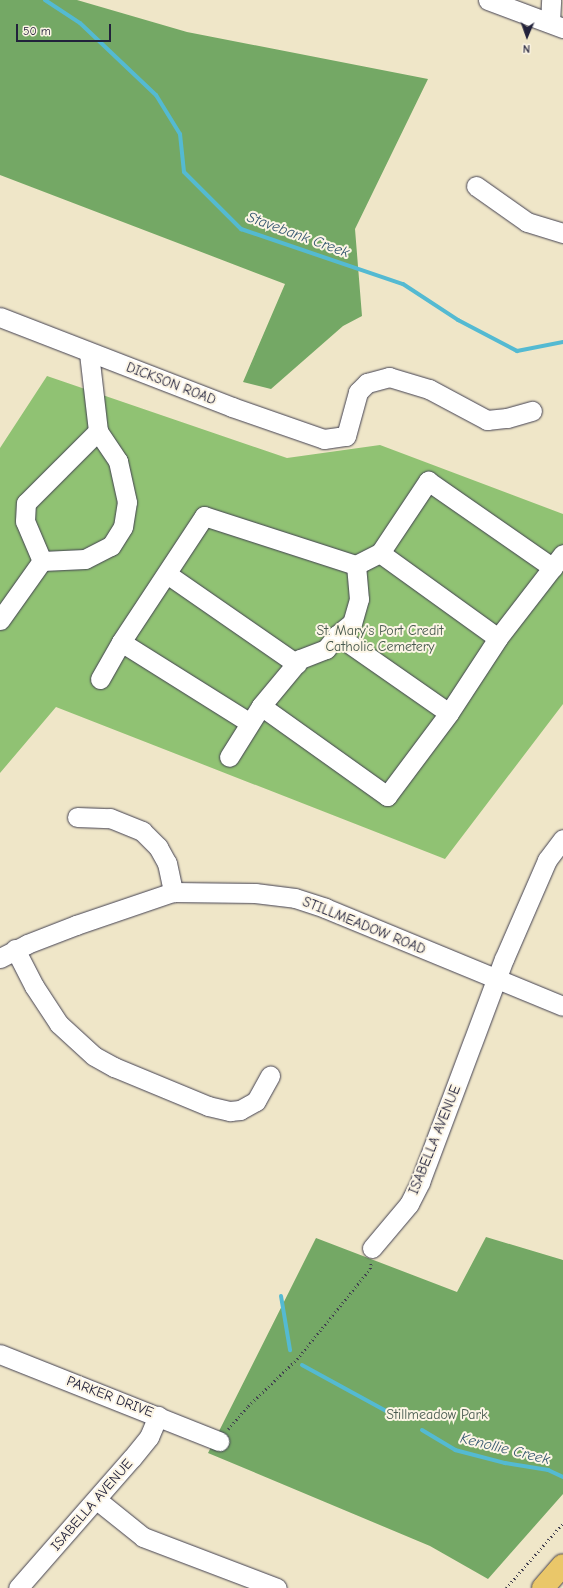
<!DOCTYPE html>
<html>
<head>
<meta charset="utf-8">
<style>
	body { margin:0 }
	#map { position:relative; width:563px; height:1588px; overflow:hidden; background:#efe6c8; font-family:"Comic Neue",sans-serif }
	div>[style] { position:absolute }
	.green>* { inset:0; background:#90c273 }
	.forest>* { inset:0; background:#74a865 }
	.stream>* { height:4px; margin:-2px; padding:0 2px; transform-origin:2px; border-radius:2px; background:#54bad2 }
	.path>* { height:2.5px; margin-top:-1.25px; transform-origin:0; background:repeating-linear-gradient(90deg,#413f50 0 1px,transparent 0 4px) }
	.roads { filter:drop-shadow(0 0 1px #413f50) drop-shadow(0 0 1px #413f50) }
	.minor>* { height:19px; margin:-9.5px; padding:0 9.5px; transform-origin:9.5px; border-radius:9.5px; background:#fff }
	.major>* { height:22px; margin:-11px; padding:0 11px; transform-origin:11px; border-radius:11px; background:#eac769 }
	span { translate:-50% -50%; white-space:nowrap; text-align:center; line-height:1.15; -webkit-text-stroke:4px #fcf5e5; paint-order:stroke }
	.street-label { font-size:14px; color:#22223b }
	.park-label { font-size:14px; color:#485a4f }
	.water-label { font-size:15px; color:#345770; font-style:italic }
	.north { position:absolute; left:507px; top:16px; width:40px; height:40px; -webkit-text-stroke:3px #fcf5e5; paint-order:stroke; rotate:182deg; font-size:11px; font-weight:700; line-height:16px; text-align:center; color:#22223b }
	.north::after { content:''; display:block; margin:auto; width:14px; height:18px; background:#22223b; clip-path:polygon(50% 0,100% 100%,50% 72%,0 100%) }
	.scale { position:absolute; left:16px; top:24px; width:95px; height:18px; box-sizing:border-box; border:2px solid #22223b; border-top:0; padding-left:5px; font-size:12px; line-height:14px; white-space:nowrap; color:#22223b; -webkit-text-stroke:3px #fcf5e5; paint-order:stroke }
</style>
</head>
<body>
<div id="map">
	<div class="green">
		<i style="clip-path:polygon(47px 376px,287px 458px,380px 445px,563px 514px,563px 704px,445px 859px,56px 707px,0 773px,0 448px)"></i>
	</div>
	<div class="forest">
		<i style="clip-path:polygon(0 0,77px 0,187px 32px,428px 79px,355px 229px,362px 316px,343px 326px,271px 389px,243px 382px,285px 284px,0 175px)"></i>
		<i style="clip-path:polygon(486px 1237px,563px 1260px,563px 1494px,488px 1579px,430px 1546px,208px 1453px,316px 1238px,457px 1292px)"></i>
	</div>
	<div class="stream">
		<i style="left:45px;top:0;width:42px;rotate:33.3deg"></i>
		<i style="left:80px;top:23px;width:105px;rotate:43.5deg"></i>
		<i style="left:156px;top:95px;width:46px;rotate:58.4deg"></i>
		<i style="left:180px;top:134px;width:38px;rotate:84deg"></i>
		<i style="left:184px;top:172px;width:81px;rotate:45deg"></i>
		<i style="left:241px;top:229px;width:171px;rotate:18.8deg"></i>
		<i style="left:403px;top:284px;width:66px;rotate:33.2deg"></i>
		<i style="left:458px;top:320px;width:67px;rotate:27.7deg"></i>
		<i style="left:517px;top:351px;width:47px;rotate:-11.1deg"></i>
		<i style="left:281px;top:1296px;width:55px;rotate:80.5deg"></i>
		<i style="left:302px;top:1365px;width:98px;rotate:28.7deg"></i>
		<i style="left:422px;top:1430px;width:39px;rotate:31deg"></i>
		<i style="left:455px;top:1450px;width:52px;rotate:14.6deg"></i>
		<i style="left:505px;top:1463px;width:44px;rotate:9.2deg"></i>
		<i style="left:548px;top:1470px;width:17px;rotate:25deg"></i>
	</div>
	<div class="path">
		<i style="left:228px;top:1429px;width:30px;rotate:-49deg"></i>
		<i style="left:248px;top:1406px;width:68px;rotate:-43.8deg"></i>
		<i style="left:297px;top:1359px;width:116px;rotate:-51deg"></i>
		<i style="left:370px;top:1269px;width:6px;rotate:-81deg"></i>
		<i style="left:506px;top:1588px;width:86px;rotate:-48.8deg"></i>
	</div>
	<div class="roads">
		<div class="minor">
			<i style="left:488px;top:0;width:80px;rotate:20.5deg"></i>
			<i style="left:550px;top:22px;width:22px;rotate:-87deg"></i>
			<i style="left:476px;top:186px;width:62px;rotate:35.2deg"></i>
			<i style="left:527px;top:222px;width:38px;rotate:17deg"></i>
			<i style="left:0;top:317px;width:249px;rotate:21.2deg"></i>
			<i style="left:232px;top:407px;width:97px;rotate:19.2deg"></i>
			<i style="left:324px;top:439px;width:22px;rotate:-8deg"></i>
			<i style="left:346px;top:436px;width:46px;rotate:-74.7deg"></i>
			<i style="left:358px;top:392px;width:13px;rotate:-45deg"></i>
			<i style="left:367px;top:383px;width:23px;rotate:-15deg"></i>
			<i style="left:389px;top:377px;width:42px;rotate:16.7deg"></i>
			<i style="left:429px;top:389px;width:66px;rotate:28.1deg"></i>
			<i style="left:487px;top:420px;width:20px;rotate:-6deg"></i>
			<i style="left:507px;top:418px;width:26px;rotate:-16deg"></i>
			<i style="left:380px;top:553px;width:145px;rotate:35.8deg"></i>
			<i style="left:42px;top:561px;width:43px;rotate:-113deg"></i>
			<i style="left:25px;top:521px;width:18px;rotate:-87deg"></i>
			<i style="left:26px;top:503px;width:102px;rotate:-45deg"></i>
			<i style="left:356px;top:565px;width:27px;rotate:-27deg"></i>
			<i style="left:380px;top:553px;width:87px;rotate:-56.3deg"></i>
			<i style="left:428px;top:481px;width:152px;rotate:34.8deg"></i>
			<i style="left:167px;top:574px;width:158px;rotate:34.7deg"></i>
			<i style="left:0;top:620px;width:72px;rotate:-54.6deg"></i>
			<i style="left:42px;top:561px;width:43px;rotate:-2.7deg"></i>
			<i style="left:85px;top:559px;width:29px;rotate:-27deg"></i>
			<i style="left:111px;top:546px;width:22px;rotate:-58deg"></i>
			<i style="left:123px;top:527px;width:25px;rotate:-81deg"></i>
			<i style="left:127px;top:502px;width:42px;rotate:-102.4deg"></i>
			<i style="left:118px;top:461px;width:36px;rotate:-124deg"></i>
			<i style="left:98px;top:431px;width:79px;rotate:-96.6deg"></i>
			<i style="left:337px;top:635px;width:136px;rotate:34.9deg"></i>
			<i style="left:121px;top:642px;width:152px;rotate:32.1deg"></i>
			<i style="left:100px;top:679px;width:43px;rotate:-60.4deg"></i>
			<i style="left:121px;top:642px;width:151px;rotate:-56.6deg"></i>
			<i style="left:204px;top:516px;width:160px;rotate:17.9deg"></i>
			<i style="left:356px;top:565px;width:34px;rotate:85deg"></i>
			<i style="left:359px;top:599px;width:25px;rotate:106deg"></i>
			<i style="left:352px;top:623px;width:19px;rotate:141deg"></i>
			<i style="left:337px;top:635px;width:18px;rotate:128deg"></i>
			<i style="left:326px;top:649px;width:28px;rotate:159deg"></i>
			<i style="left:300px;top:659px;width:61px;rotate:129.7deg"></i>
			<i style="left:261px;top:706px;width:60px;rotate:122.1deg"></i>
			<i style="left:261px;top:706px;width:155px;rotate:35.5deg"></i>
			<i style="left:387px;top:796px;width:104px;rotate:-53.2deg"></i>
			<i style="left:449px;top:713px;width:90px;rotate:-56.8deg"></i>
			<i style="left:498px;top:638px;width:106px;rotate:-52.3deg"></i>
			<i style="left:77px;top:817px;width:33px;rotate:2deg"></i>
			<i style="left:110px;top:818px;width:35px;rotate:22deg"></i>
			<i style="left:142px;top:831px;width:23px;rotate:45deg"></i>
			<i style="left:158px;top:847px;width:18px;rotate:61deg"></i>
			<i style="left:167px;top:863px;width:30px;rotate:78deg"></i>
			<i style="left:15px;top:949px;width:42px;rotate:62.8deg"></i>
			<i style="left:34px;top:986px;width:45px;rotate:56.7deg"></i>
			<i style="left:59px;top:1024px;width:47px;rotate:42.4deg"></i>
			<i style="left:94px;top:1056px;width:23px;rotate:29deg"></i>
			<i style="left:114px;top:1067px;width:102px;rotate:22.5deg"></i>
			<i style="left:208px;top:1106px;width:23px;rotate:13deg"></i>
			<i style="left:230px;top:1111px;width:10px;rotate:-6deg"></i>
			<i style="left:240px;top:1110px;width:18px;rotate:-29deg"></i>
			<i style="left:256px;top:1101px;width:29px;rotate:-61deg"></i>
			<i style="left:0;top:958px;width:30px;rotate:-27deg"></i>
			<i style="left:27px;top:944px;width:53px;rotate:-21.2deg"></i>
			<i style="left:76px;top:925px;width:102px;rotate:-18.8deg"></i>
			<i style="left:173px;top:892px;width:82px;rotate:0.7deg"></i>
			<i style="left:255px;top:893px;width:40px;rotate:7.1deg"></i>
			<i style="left:295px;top:898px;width:32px;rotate:18deg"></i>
			<i style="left:325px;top:908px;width:257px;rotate:22.4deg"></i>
			<i style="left:372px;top:1248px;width:57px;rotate:-49.9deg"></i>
			<i style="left:409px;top:1204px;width:25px;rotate:-63deg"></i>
			<i style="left:420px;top:1182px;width:238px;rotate:-69.4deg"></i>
			<i style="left:504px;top:959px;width:108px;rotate:-66.5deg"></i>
			<i style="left:547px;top:860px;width:26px;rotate:-53deg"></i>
			<i style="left:0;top:1354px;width:236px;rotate:21.7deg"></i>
			<i style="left:97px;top:1500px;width:59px;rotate:38.8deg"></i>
			<i style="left:143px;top:1537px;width:143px;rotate:20.8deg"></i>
			<i style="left:18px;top:1588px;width:173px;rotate:-48.8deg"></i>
			<i style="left:132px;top:1458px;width:27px;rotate:-51deg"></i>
			<i style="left:149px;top:1437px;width:23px;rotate:-67deg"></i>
		</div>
		<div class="major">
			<i style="left:543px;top:1588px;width:30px;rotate:-49deg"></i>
		</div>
	</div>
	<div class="street-label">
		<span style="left:171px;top:384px;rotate:21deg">DICKSON ROAD</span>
		<span style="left:364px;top:926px;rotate:22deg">STILLMEADOW ROAD</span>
		<span style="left:435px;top:1140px;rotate:-68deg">ISABELLA AVENUE</span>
		<span style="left:110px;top:1397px;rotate:21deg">PARKER DRIVE</span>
		<span style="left:92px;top:1505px;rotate:-49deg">ISABELLA AVENUE</span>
	</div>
	<div class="park-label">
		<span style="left:380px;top:639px">St. Mary's Port Credit<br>Catholic Cemetery</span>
		<span style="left:437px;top:1415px">Stillmeadow Park</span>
	</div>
	<div class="water-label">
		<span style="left:298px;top:235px;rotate:20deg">Stavebank Creek</span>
		<span style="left:505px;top:1449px;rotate:14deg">Kenollie Creek</span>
	</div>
	<div class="north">N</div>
	<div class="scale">50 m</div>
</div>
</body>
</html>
